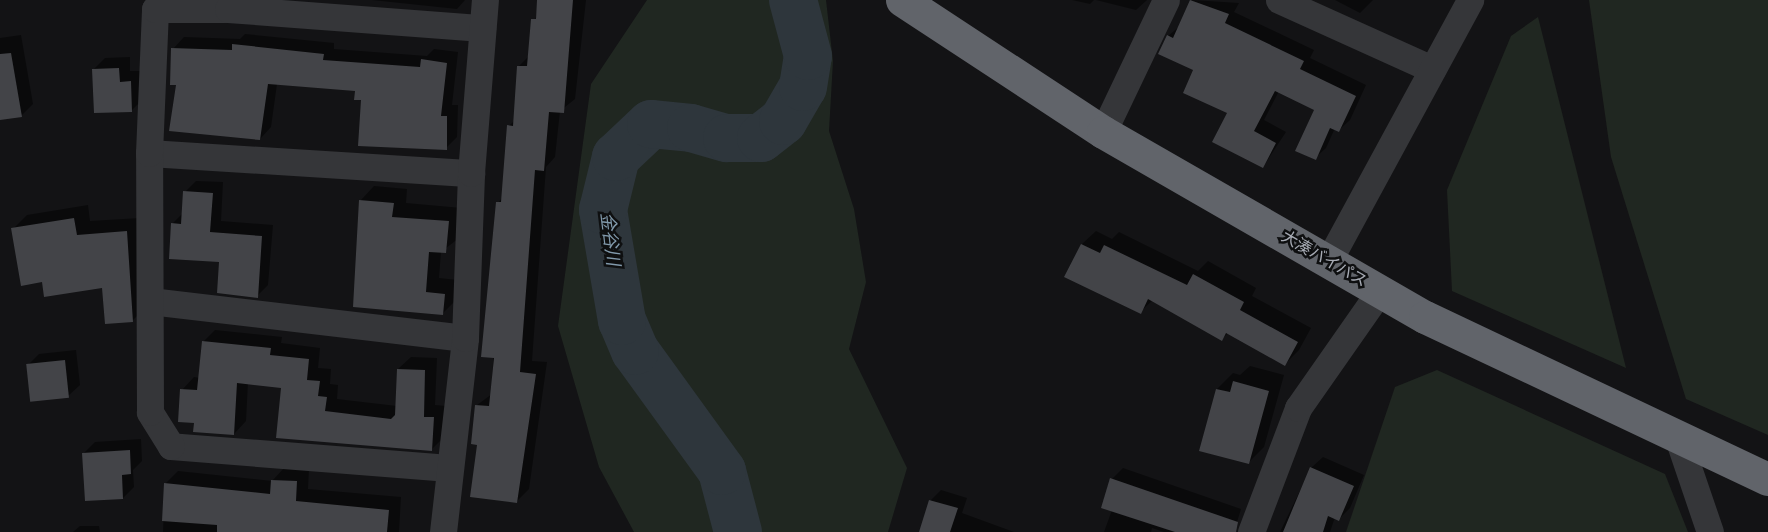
<!DOCTYPE html>
<html>
<head>
<meta charset="utf-8">
<style>
	body { margin:0 }
	#map { position:relative; width:1768px; height:532px; overflow:hidden; background:#131315; font-family:Helvetica,"Noto Sans JP",sans-serif }
	div>[style] { position:absolute }
	.green>* { inset:0; background:#202721 }
	.shadow>* { inset:0; background:#0007 }
	.river>* { height:48px; margin:-24px; padding:0 24px; transform-origin:24px; border-radius:24px; background:#2e363c }
	.building>* { inset:0; background:#434448; transform-origin:0 0 }
	.minor>* { height:27px; margin:-13.5px; padding:0 13.5px; transform-origin:13.5px; border-radius:13.5px; background:#353639 }
	.highway>* { height:33px; margin:-16.5px; padding:0 16.5px; transform-origin:16.5px; border-radius:16.5px; background:#61646a }
	span { translate:-50% -50%; white-space:nowrap; text-align:center; line-height:1.15; -webkit-text-stroke:5px #0e0f10; paint-order:stroke }
	.street-label { font-size:16px; color:#a7abb4 }
	.water-label { font-size:18px; color:#8199ab; font-style:italic }
</style>
</head>
<body>
<div id="map">
	<div class="green">
		<i style="clip-path:polygon(647px 0,826px 0,833px 61px,829px 131px,854px 209px,866px 282px,849px 349px,907px 468px,888px 532px,634px 532px,599px 467px,558px 326px,591px 84px)"></i>
		<i style="clip-path:polygon(1589px 0,1768px 0,1768px 435px,1686px 399px,1611px 157px)"></i>
		<i style="clip-path:polygon(1538px 17px,1626px 368px,1452px 291px,1447px 190px,1511px 36px)"></i>
		<i style="clip-path:polygon(1437px 370px,1665px 474px,1688px 532px,1346px 532px,1395px 387px)"></i>
	</div>
	<div class="shadow">
		<i style="clip-path:polygon(372px 0,465px 0,457px 9px)"></i>
		<i style="clip-path:polygon(539px 0,586px 0,575px 99px,560px 111px,555px 157px,546px 167px,532px 361px,547px 362px,529px 489px,517px 501px,479px 444px,477px 405px,492px 394px,498px 203px,503px 197px,509px 126px,515px 120px,519px 66px,529px 56px)"></i>
		<i style="clip-path:polygon(1072px 0,1094px 0,1090px 4px)"></i>
		<i style="clip-path:polygon(1096px 0,1147px 0,1136px 10px)"></i>
		<i style="clip-path:polygon(1192px 0,1239px 3px,1234px 12px,1314px 50px,1310px 58px,1366px 85px,1350px 120px,1339px 130px,1335px 128px,1326px 148px,1315px 158px,1316px 109px,1279px 91px,1264px 120px,1286px 132px,1263px 167px,1229px 113px,1168px 36px,1180px 26px)"></i>
		<i style="clip-path:polygon(1335px 0,1373px 0,1360px 13px)"></i>
		<i style="clip-path:polygon(245px 34px,334px 43px,334px 49px,427px 56px,434px 49px,458px 52px,452px 105px,458px 105px,457px 137px,446px 148px,363px 99px,356px 89px,277px 84px,271px 127px,260px 139px,178px 83px,173px 49px,184px 37px,240px 39px)"></i>
		<i style="clip-path:polygon(21px 35px,33px 104px,22px 115px,0 119px,0 38px)"></i>
		<i style="clip-path:polygon(130px 57px,130px 71px,142px 71px,143px 99px,132px 110px,94px 69px,105px 58px)"></i>
		<i style="clip-path:polygon(196px 181px,223px 182px,221px 221px,273px 225px,268px 285px,257px 296px,221px 261px,172px 224px,183px 213px,185px 192px)"></i>
		<i style="clip-path:polygon(374px 186px,407px 189px,406px 203px,462px 208px,459px 238px,441px 252px,439px 278px,458px 280px,457px 299px,443px 313px,355px 305px,361px 200px)"></i>
		<i style="clip-path:polygon(88px 205px,90px 221px,140px 218px,147px 306px,133px 320px,104px 286px,43px 281px,13px 229px,27px 215px)"></i>
		<i style="clip-path:polygon(1096px 231px,1112px 239px,1119px 232px,1198px 271px,1208px 261px,1256px 288px,1252px 296px,1311px 328px,1299px 350px,1285px 364px,1228px 333px,1222px 339px,1153px 300px,1140px 312px,1082px 244px)"></i>
		<i style="clip-path:polygon(215px 330px,282px 337px,281px 343px,320px 348px,318px 368px,331px 369px,330px 384px,338px 385px,337px 399px,397px 406px,398px 369px,411px 357px,437px 358px,435px 405px,446px 406px,444px 437px,432px 449px,277px 437px,282px 386px,248px 382px,246px 421px,234px 434px,195px 422px,182px 390px,194px 377px,200px 378px,203px 342px)"></i>
		<i style="clip-path:polygon(76px 350px,80px 385px,68px 396px,28px 365px,39px 354px)"></i>
		<i style="clip-path:polygon(1250px 366px,1284px 375px,1264px 447px,1248px 463px,1217px 389px,1233px 373px,1240px 375px)"></i>
		<i style="clip-path:polygon(141px 439px,142px 461px,133px 470px,134px 487px,123px 498px,84px 453px,95px 442px)"></i>
		<i style="clip-path:polygon(1323px 457px,1364px 475px,1350px 508px,1339px 519px,1335px 517px,1330px 532px,1280px 532px,1311px 468px)"></i>
		<i style="clip-path:polygon(285px 467px,309px 468px,308px 489px,401px 497px,399px 532px,163px 532px,165px 484px,178px 471px,272px 481px)"></i>
		<i style="clip-path:polygon(1123px 468px,1241px 509px,1234px 532px,1164px 532px,1152px 528px,1151px 532px,1104px 532px,1112px 510px,1112px 479px)"></i>
		<i style="clip-path:polygon(941px 490px,967px 498px,962px 513px,1014px 532px,921px 532px,931px 500px)"></i>
		<i style="clip-path:polygon(80px 526px,99px 526px,100px 532px,73px 532px)"></i>
	</div>
	<div class="river">
		<i style="left:738px;top:532px;width:63px;rotate:-104.7deg"></i>
		<i style="left:722px;top:471px;width:148px;rotate:-125.9deg"></i>
		<i style="left:635px;top:351px;width:33px;rotate:-113deg"></i>
		<i style="left:622px;top:321px;width:113px;rotate:-99.7deg"></i>
		<i style="left:603px;top:210px;width:55px;rotate:-76.2deg"></i>
		<i style="left:616px;top:157px;width:48px;rotate:-43.3deg"></i>
		<i style="left:651px;top:124px;width:40px;rotate:5.7deg"></i>
		<i style="left:691px;top:128px;width:37px;rotate:16deg"></i>
		<i style="left:727px;top:138px;width:34px"></i>
		<i style="left:761px;top:138px;width:28px;rotate:-38deg"></i>
		<i style="left:783px;top:121px;width:39px;rotate:-60deg"></i>
		<i style="left:803px;top:87px;width:31px;rotate:-81deg"></i>
		<i style="left:808px;top:56px;width:58px;rotate:-105deg"></i>
	</div>
	<div class="building">
		<i style="clip-path:polygon(537px 0,573px 0,564px 113px,549px 112px,544px 171px,535px 170px,520px 372px,536px 374px,517px 503px,470px 497px,477px 445px,471px 444px,475px 405px,489px 406px,494px 358px,481px 357px,496px 202px,501px 202px,507px 125px,513px 126px,517px 66px,527px 66px,531px 19px,536px 19px)"></i>
		<i style="clip-path:polygon(1190px 0,1229px 14px,1225px 23px,1304px 61px,1300px 69px,1356px 96px,1339px 132px,1330px 128px,1316px 160px,1295px 151px,1314px 110px,1275px 91px,1254px 131px,1276px 143px,1263px 168px,1212px 142px,1227px 113px,1183px 93px,1193px 70px,1158px 54px,1167px 35px,1173px 38px)"></i>
		<i style="clip-path:polygon(232px 44px,324px 54px,323px 60px,420px 67px,421px 59px,447px 63px,441px 116px,447px 116px,447px 150px,358px 146px,361px 100px,354px 100px,355px 91px,268px 84px,260px 140px,169px 131px,176px 85px,170px 85px,171px 48px,232px 50px)"></i>
		<i style="clip-path:polygon(11px 53px,22px 117px,0 120px,0 54px)"></i>
		<i style="clip-path:polygon(119px 68px,120px 82px,131px 81px,132px 112px,94px 113px,92px 69px)"></i>
		<i style="clip-path:polygon(183px 191px,213px 193px,210px 232px,262px 236px,258px 298px,217px 293px,219px 262px,169px 259px,171px 223px,181px 224px)"></i>
		<i style="clip-path:polygon(359px 200px,394px 203px,392px 217px,449px 221px,446px 253px,429px 252px,426px 292px,445px 294px,443px 315px,353px 307px)"></i>
		<i style="clip-path:polygon(74px 218px,77px 235px,127px 231px,133px 322px,105px 324px,102px 288px,44px 297px,42px 282px,21px 286px,11px 228px)"></i>
		<i style="clip-path:polygon(1081px 244px,1100px 253px,1104px 245px,1187px 285px,1193px 274px,1244px 302px,1240px 310px,1298px 342px,1285px 366px,1226px 333px,1222px 341px,1148px 299px,1141px 314px,1064px 277px)"></i>
		<i style="clip-path:polygon(202px 341px,271px 348px,270px 355px,309px 359px,307px 380px,320px 381px,318px 396px,327px 397px,325px 411px,391px 419px,395px 415px,397px 369px,425px 370px,424px 417px,434px 417px,432px 451px,276px 438px,281px 388px,237px 383px,234px 435px,193px 432px,194px 423px,178px 422px,180px 389px,197px 390px)"></i>
		<i style="left:65px;top:360px;width:38px;height:39px;rotate:84deg"></i>
		<i style="clip-path:polygon(1233px 381px,1269px 391px,1249px 464px,1199px 451px,1216px 389px,1230px 392px)"></i>
		<i style="clip-path:polygon(130px 450px,131px 474px,122px 475px,123px 499px,85px 501px,82px 453px)"></i>
		<i style="clip-path:polygon(1310px 467px,1354px 486px,1339px 521px,1328px 516px,1323px 532px,1283px 532px)"></i>
		<i style="clip-path:polygon(1110px 478px,1238px 522px,1236px 532px,1175px 532px,1101px 508px)"></i>
		<i style="clip-path:polygon(271px 480px,297px 481px,296px 501px,389px 510px,387px 532px,217px 532px,217px 525px,162px 521px,164px 483px,270px 494px)"></i>
		<i style="clip-path:polygon(929px 500px,958px 508px,950px 532px,919px 532px)"></i>
	</div>
	<div class="minor">
		<i style="left:1279px;top:0;width:168px;rotate:24.3deg"></i>
		<i style="left:1103px;top:132px;width:146px;rotate:-64.5deg"></i>
		<i style="left:149px;top:153px;width:323px;rotate:3.6deg"></i>
		<i style="left:1329px;top:260px;width:296px;rotate:-61.5deg"></i>
		<i style="left:150px;top:301px;width:317px;rotate:6.7deg"></i>
		<i style="left:1678px;top:438px;width:99px;rotate:71.2deg"></i>
		<i style="left:449px;top:468px;width:279px;rotate:-175.5deg"></i>
		<i style="left:171px;top:446px;width:40px;rotate:-122deg"></i>
		<i style="left:150px;top:412px;width:259px;rotate:-90.2deg"></i>
		<i style="left:149px;top:153px;width:144px;rotate:-87.6deg"></i>
		<i style="left:155px;top:9px;width:73px"></i>
		<i style="left:228px;top:9px;width:255px;rotate:4.3deg"></i>
		<i style="left:443px;top:532px;width:195px;rotate:-83.5deg"></i>
		<i style="left:465px;top:338px;width:165px;rotate:-87.9deg"></i>
		<i style="left:471px;top:173px;width:174px;rotate:-85.4deg"></i>
		<i style="left:1251px;top:532px;width:133px;rotate:-69.2deg"></i>
		<i style="left:1298px;top:408px;width:143px;rotate:-55deg"></i>
	</div>
	<div class="highway">
		<i style="left:902px;top:0;width:240px;rotate:33.3deg"></i>
		<i style="left:1103px;top:132px;width:371px;rotate:29.9deg"></i>
		<i style="left:1425px;top:317px;width:379px;rotate:25.3deg"></i>
	</div>
	<div class="street-label">
		<span style="left:1324px;top:259px;rotate:30deg">大湊バイパス</span>
	</div>
	<div class="water-label">
		<span style="left:610px;top:239px;rotate:83deg">金谷川</span>
	</div>
</div>
</body>
</html>
